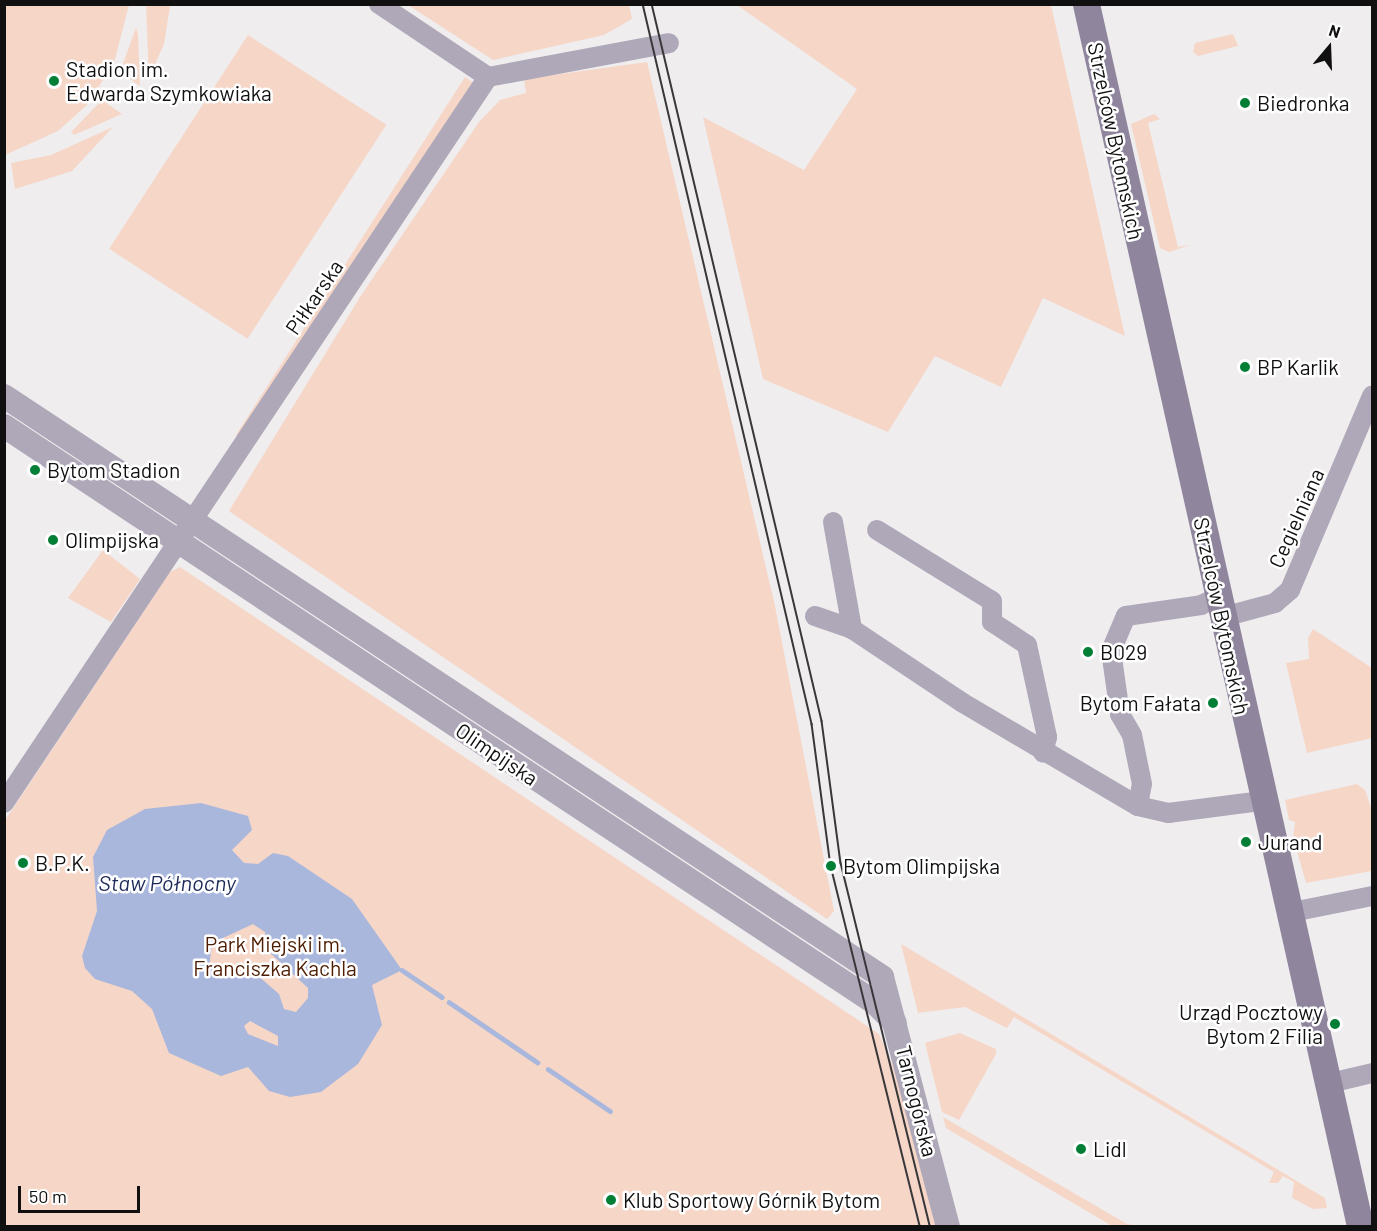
<!DOCTYPE html>
<html>
<head>
<meta charset="utf-8">
<style>
	body { margin:0 }
	#map { position:relative; width:1377px; height:1231px; overflow:hidden; background:#f0edef; font-family:Barlow,sans-serif }
	div>[style] { position:absolute }
	.green>* { inset:0; background:#f5d6c7; transform-origin:0 0 }
	.water>* { inset:0; background:#a9b7dc }
	.stream>* { height:4.5px; margin:-2.25px; padding:0 2.25px; transform-origin:2.25px; border-radius:2.25px; background:#a9b7dc }
	.minor>* { height:20px; margin:-10px; padding:0 10px; transform-origin:10px; border-radius:10px; background:#aea8b9 }
	.tertiary>* { height:24px; margin:-12px; padding:0 12px; transform-origin:12px; border-radius:12px; background:#aea8b9 }
	.secondary>* { height:27px; margin:-13.5px; padding:0 13.5px; transform-origin:13.5px; border-radius:13.5px; background:#8f869e }
	.tram>* { height:1.5px; margin:-0.75px; padding:0 0.75px; transform-origin:0.75px; border-radius:0.75px; background:#393739 }
	.dots>* { width:16px; height:16px; translate:-50% -50%; box-sizing:border-box; border:3px solid #fff; border-radius:50% }
	span { translate:-50% -50%; white-space:nowrap; text-align:center; line-height:1.15; -webkit-text-stroke:5px #fff; paint-order:stroke }
	.poi-label { font-size:21px; color:#111011 }
	.left { translate:0 -50%; text-align:left }
	.right { translate:-100% -50%; text-align:right }
	.street-label { font-size:21px; color:#111011 }
	.park-label { font-size:21px; color:#4e1c00 }
	.water-label { font-size:22px; color:#1e2b5a; font-style:italic }
	.frame { position:absolute; inset:0; border:6px solid #111011; pointer-events:none }
	.north { position:absolute; left:1299px; top:18px; width:60px; height:60px; -webkit-text-stroke:4px #fff; paint-order:stroke; rotate:19deg; font-size:16px; font-weight:700; line-height:24px; text-align:center; color:#111011 }
	.north::after { content:''; display:block; margin:auto; width:21px; height:27px; background:#111011; clip-path:polygon(50% 0,100% 100%,50% 72%,0 100%) }
	.scale { position:absolute; left:18px; top:1186px; width:122px; height:27px; box-sizing:border-box; border:3px solid #111011; border-top:0; padding-left:8px; font-size:18px; line-height:21px; white-space:nowrap; color:#111011; -webkit-text-stroke:4px #fff; paint-order:stroke }
</style>
</head>
<body>
<div id="map">
	<div class="green">
		<i style="clip-path:polygon(5px 4px,129px 5px,114px 63px,87px 105px,58px 131px,5px 155px)"></i>
		<i style="clip-path:polygon(146px 5px,170px 6px,164px 44px,149px 78px)"></i>
		<i style="clip-path:polygon(408px 5px,629px 5px,632px 19px,604px 35px,493px 60px)"></i>
		<i style="clip-path:polygon(737px 5px,1051px 5px,1125px 336px,1043px 298px,1001px 387px,935px 356px,888px 432px,763px 379px,703px 117px,804px 170px,857px 89px)"></i>
		<i style="clip-path:polygon(136px 28px,138px 34px,140px 86px,120px 72px)"></i>
		<i style="clip-path:polygon(1233px 34px,1238px 46px,1198px 56px,1193px 52px,1195px 43px)"></i>
		<i style="left:248px;top:35px;width:165px;height:255px;rotate:33deg"></i>
		<i style="clip-path:polygon(647px 62px,775px 606px,834px 911px,827px 919px,229px 511px,360px 297px,479px 122px,500px 100px,526px 93px,524px 79px)"></i>
		<i style="clip-path:polygon(465px 77px,481px 88px,246px 443px,236px 435px)"></i>
		<i style="clip-path:polygon(102px 100px,122px 114px,74px 135px,71px 132px)"></i>
		<i style="clip-path:polygon(1154px 114px,1160px 119px,1148px 123px,1178px 247px,1190px 245px,1169px 252px,1160px 248px,1131px 124px)"></i>
		<i style="clip-path:polygon(113px 127px,72px 171px,15px 189px,11px 163px,51px 155px)"></i>
		<i style="clip-path:polygon(103px 550px,140px 579px,111px 622px,68px 598px)"></i>
		<i style="clip-path:polygon(180px 567px,879px 1034px,901px 1084px,936px 1226px,5px 1226px,4px 822px,170px 572px)"></i>
		<i style="clip-path:polygon(1313px 629px,1372px 668px,1372px 738px,1307px 753px,1286px 663px,1309px 659px,1308px 638px)"></i>
		<i style="clip-path:polygon(1357px 784px,1365px 790px,1372px 811px,1372px 871px,1306px 883px,1293px 837px,1295px 822px,1289px 820px,1285px 800px)"></i>
		<i style="clip-path:polygon(901px 944px,1325px 1198px,1327px 1208px,1313px 1209px,1292px 1198px,1294px 1182px,1283px 1176px,1278px 1183px,1269px 1183px,1274px 1172px,1014px 1017px,1007px 1028px,965px 1007px,918px 1013px)"></i>
		<i style="clip-path:polygon(960px 1033px,996px 1049px,996px 1054px,959px 1120px,942px 1112px,925px 1043px)"></i>
		<i style="clip-path:polygon(943px 1117px,1127px 1224px,1137px 1226px,1112px 1226px,946px 1128px)"></i>
	</div>
	<div class="water">
		<i style="clip-path:polygon(evenodd,201px 803px,248px 816px,252px 830px,232px 850px,244px 863px,258px 864px,273px 853px,288px 856px,352px 899px,402px 970px,372px 985px,382px 1025px,358px 1064px,321px 1092px,290px 1097px,269px 1091px,248px 1067px,221px 1076px,169px 1053px,152px 1009px,132px 991px,95px 979px,85px 968px,82px 956px,97px 911px,93px 857px,107px 830px,145px 809px,201px 803px,253px 924px,265px 932px,267px 950px,308px 988px,308px 998px,296px 1012px,284px 1009px,279px 994px,257px 975px,209px 968px,212px 943px,253px 924px,201px 803px,250px 1021px,278px 1036px,278px 1046px,248px 1034px,244px 1026px,250px 1021px)"></i>
	</div>
	<div class="stream">
		<i style="left:402px;top:970px;width:48px;rotate:34deg"></i>
		<i style="left:449px;top:1002px;width:107px;rotate:34.3deg"></i>
		<i style="left:548px;top:1069px;width:75px;rotate:34.1deg"></i>
	</div>
	<div class="minor">
		<i style="left:379px;top:4px;width:131px;rotate:33.8deg"></i>
		<i style="left:488px;top:77px;width:184px;rotate:-10.6deg"></i>
		<i style="left:833px;top:522px;width:109px;rotate:79.9deg"></i>
		<i style="left:877px;top:530px;width:135px;rotate:31.7deg"></i>
		<i style="left:992px;top:601px;width:21px;rotate:90deg"></i>
		<i style="left:992px;top:622px;width:42px;rotate:33.3deg"></i>
		<i style="left:1027px;top:645px;width:94px;rotate:77.7deg"></i>
		<i style="left:1047px;top:737px;width:16px;rotate:104deg"></i>
		<i style="left:815px;top:616px;width:39px;rotate:19deg"></i>
		<i style="left:852px;top:629px;width:133px;rotate:33.7deg"></i>
		<i style="left:963px;top:703px;width:203px;rotate:30.5deg"></i>
		<i style="left:1138px;top:806px;width:31px;rotate:13deg"></i>
		<i style="left:1168px;top:813px;width:95px;rotate:-7.3deg"></i>
		<i style="left:1223px;top:617px;width:54px;rotate:-15.1deg"></i>
		<i style="left:1275px;top:603px;width:20px;rotate:-41deg"></i>
		<i style="left:1290px;top:590px;width:211px;rotate:-67.1deg"></i>
		<i style="left:4px;top:803px;width:873px;rotate:-56.31deg"></i>
		<i style="left:1138px;top:806px;width:22px;rotate:-80deg"></i>
		<i style="left:1142px;top:784px;width:50px;rotate:-101.5deg"></i>
		<i style="left:1132px;top:735px;width:24px;rotate:-120deg"></i>
		<i style="left:1120px;top:714px;width:64px;rotate:-98.1deg"></i>
		<i style="left:1111px;top:651px;width:38px;rotate:-67deg"></i>
		<i style="left:1126px;top:616px;width:76px;rotate:-8.3deg"></i>
		<i style="left:1201px;top:605px;width:19px;rotate:-25deg"></i>
		<i style="left:1287px;top:913px;width:87px;rotate:-11.3deg"></i>
		<i style="left:1326px;top:1084px;width:47px;rotate:-13.4deg"></i>
	</div>
	<div class="tertiary">
		<i style="left:4px;top:396px;width:1053px;rotate:33.49deg"></i>
		<i style="left:882px;top:977px;width:258px;rotate:75.2deg"></i>
		<i style="left:4px;top:426px;width:1045px;rotate:33.52deg"></i>
		<i style="left:875px;top:1003px;width:28px;rotate:45deg"></i>
	</div>
	<div class="secondary">
		<i style="left:1086px;top:4px;width:1252px;rotate:77.36deg"></i>
	</div>
	<div class="tram">
		<i style="left:643px;top:4px;width:740px;rotate:76.79deg"></i>
		<i style="left:812px;top:724px;width:143px;rotate:82.4deg"></i>
		<i style="left:831px;top:866px;width:371px;rotate:76.1deg"></i>
		<i style="left:652px;top:4px;width:737px;rotate:76.66deg"></i>
		<i style="left:822px;top:721px;width:143px;rotate:82.4deg"></i>
		<i style="left:841px;top:863px;width:374px;rotate:76.2deg"></i>
	</div>
	<div class="dots">
		<i style="left:54px;top:81px;background:#037e36"></i>
		<i style="left:1245px;top:103px;background:#037e36"></i>
		<i style="left:1245px;top:367px;background:#037e36"></i>
		<i style="left:35px;top:470px;background:#037e36"></i>
		<i style="left:53px;top:540px;background:#037e36"></i>
		<i style="left:1088px;top:652px;background:#037e36"></i>
		<i style="left:1213px;top:703px;background:#037e36"></i>
		<i style="left:1246px;top:842px;background:#037e36"></i>
		<i style="left:23px;top:863px;background:#037e36"></i>
		<i style="left:831px;top:866px;background:#037e36"></i>
		<i style="left:1335px;top:1024px;background:#037e36"></i>
		<i style="left:1081px;top:1149px;background:#037e36"></i>
		<i style="left:611px;top:1200px;background:#037e36"></i>
	</div>
	<div class="poi-label">
		<span class="left" style="left:66px;top:81px">Stadion im.<br>Edwarda Szymkowiaka</span>
		<span class="left" style="left:1257px;top:103px">Biedronka</span>
		<span class="left" style="left:1257px;top:367px">BP Karlik</span>
		<span class="left" style="left:47px;top:470px">Bytom Stadion</span>
		<span class="left" style="left:65px;top:540px">Olimpijska</span>
		<span class="left" style="left:1100px;top:652px">B029</span>
		<span class="right" style="left:1201px;top:703px">Bytom Fałata</span>
		<span class="left" style="left:1258px;top:842px">Jurand</span>
		<span class="left" style="left:35px;top:863px">B.P.K.</span>
		<span class="left" style="left:843px;top:866px">Bytom Olimpijska</span>
		<span class="right" style="left:1323px;top:1024px">Urząd Pocztowy<br>Bytom 2 Filia</span>
		<span class="left" style="left:1093px;top:1149px">Lidl</span>
		<span class="left" style="left:623px;top:1200px">Klub Sportowy Górnik Bytom</span>
	</div>
	<div class="street-label">
		<span style="left:1116px;top:141px;rotate:78deg">Strzelców Bytomskich</span>
		<span style="left:314px;top:297px;rotate:-56deg">Piłkarska</span>
		<span style="left:1296px;top:518px;rotate:-66deg">Cegielniana</span>
		<span style="left:1222px;top:616px;rotate:78deg">Strzelców Bytomskich</span>
		<span style="left:497px;top:754px;rotate:34deg">Olimpijska</span>
		<span style="left:917px;top:1101px;rotate:76deg">Tarnogórska</span>
	</div>
	<div class="park-label">
		<span style="left:275px;top:956px">Park Miejski im.<br>Franciszka Kachla</span>
	</div>
	<div class="water-label">
		<span style="left:167px;top:883px">Staw Północny</span>
	</div>
	<div class="frame"></div>
	<div class="north">N</div>
	<div class="scale">50 m</div>
</div>
</body>
</html>
